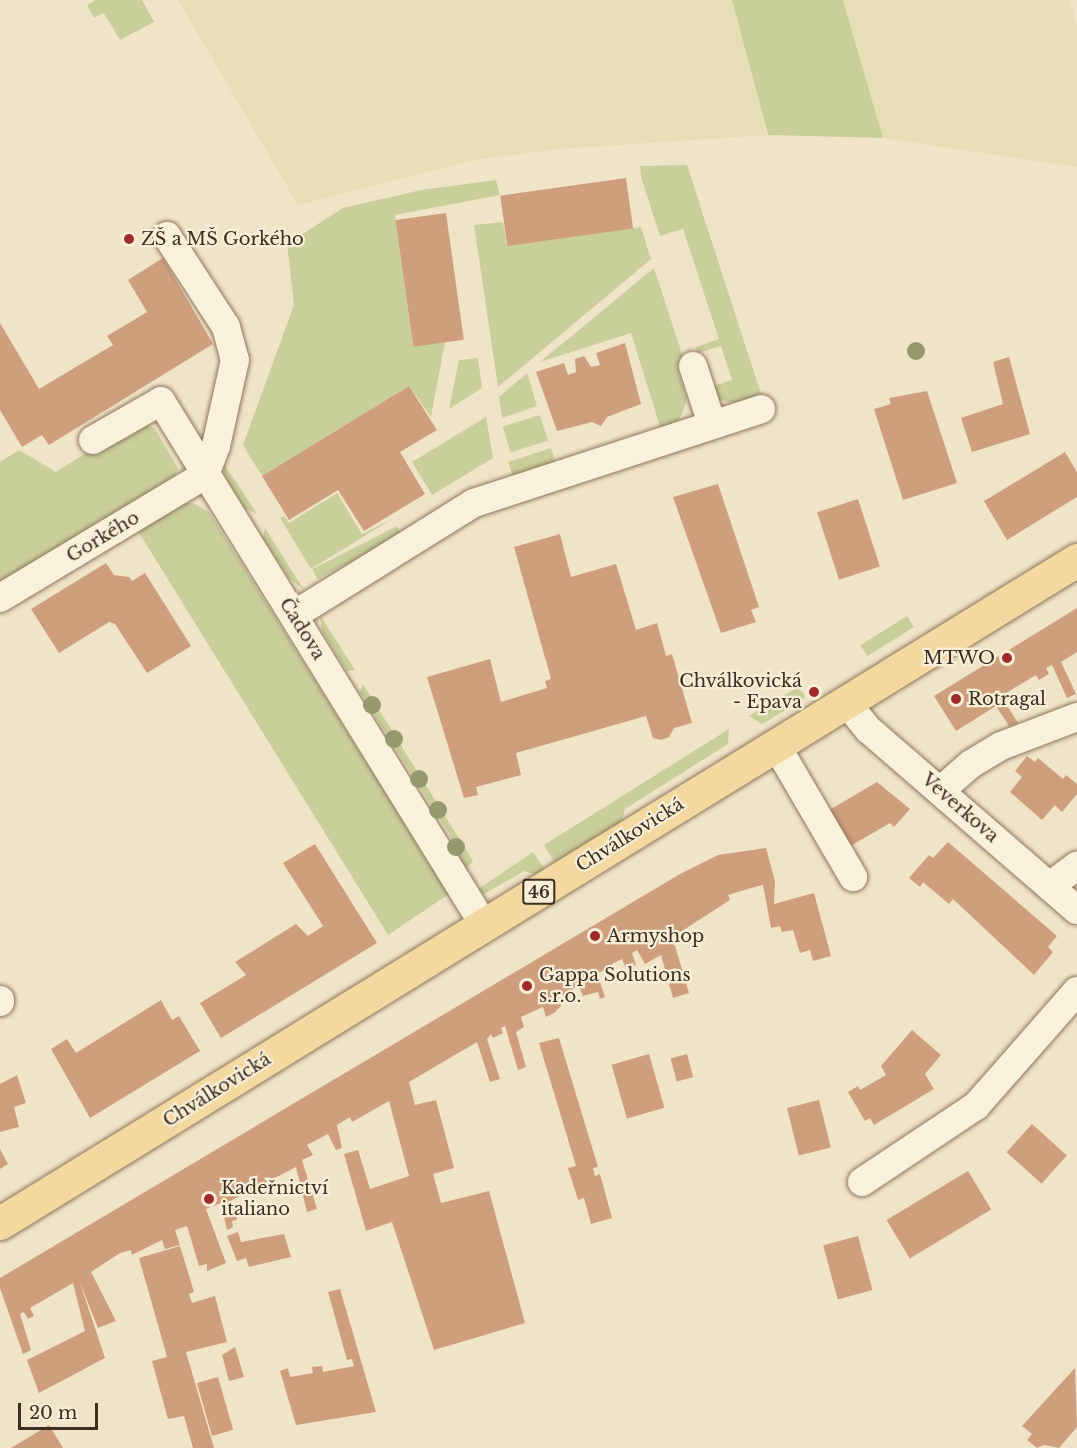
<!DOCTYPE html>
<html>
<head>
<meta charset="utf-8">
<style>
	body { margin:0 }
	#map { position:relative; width:1077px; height:1448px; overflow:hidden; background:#f0e4c8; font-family:"Libre Baskerville",serif }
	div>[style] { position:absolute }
	.farmland>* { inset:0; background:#e6deb5 }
	.green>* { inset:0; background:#c9cf9b; transform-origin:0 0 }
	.building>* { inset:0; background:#cf9f7d; transform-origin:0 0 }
	.roads { filter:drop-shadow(0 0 2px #8d765c) drop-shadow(0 0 2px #8d765c) }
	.minor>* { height:28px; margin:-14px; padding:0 14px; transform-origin:14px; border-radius:14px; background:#faf1dc }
	.major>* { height:33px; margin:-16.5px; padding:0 16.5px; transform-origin:16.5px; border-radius:16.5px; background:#f3d9a0 }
	.trees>* { width:18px; height:18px; margin:-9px; border-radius:50%; background:#96986f }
	.dots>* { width:16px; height:16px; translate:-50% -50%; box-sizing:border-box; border:3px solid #f7eed8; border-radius:50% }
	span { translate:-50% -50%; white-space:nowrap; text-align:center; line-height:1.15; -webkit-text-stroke:4.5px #f7eed8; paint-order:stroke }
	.shield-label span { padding:2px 4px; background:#f7eed8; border:2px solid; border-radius:4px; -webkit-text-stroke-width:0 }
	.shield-label { font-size:16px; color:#3d2e20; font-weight:700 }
	.poi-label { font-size:18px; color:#3d2e20 }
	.left { translate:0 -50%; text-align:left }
	.right { translate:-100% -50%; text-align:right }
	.street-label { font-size:18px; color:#3d2e20 }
	.scale { position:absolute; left:18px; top:1403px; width:80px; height:27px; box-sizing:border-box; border:3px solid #3d2e20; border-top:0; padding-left:8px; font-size:18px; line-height:21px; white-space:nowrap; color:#3d2e20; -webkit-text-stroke:4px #f7eed8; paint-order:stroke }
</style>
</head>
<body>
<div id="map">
	<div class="farmland">
		<i style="clip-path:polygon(178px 0,732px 0,767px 135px,559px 149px,474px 160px,298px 205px)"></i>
		<i style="clip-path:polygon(843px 0,1069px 0,1077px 25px,1077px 167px,883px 138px)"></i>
	</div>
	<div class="green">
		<i style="clip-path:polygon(96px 0,142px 0,154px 22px,120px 40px,104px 13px,94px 18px,87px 5px)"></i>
		<i style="clip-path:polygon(732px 0,843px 0,883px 138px,768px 135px)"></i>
		<i style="clip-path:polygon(687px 165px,762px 397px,740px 404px,719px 400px,710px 387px,732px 380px,721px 346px,698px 353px,696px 347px,719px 339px,683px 229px,660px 236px,641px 177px,640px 166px)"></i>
		<i style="clip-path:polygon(496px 180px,500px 195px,395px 215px,413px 346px,445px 342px,431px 417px,409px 386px,262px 476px,243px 445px,294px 305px,287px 244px,343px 208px,421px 190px)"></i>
		<i style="clip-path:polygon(503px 222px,507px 246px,641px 227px,651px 259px,498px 387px,474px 225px)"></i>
		<i style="clip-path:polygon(654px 268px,686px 366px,678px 370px,687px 400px,683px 411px,678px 421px,661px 430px,631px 333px,540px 362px)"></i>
		<i style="clip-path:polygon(478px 358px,482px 388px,449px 409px,459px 360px)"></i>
		<i style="clip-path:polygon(527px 373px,537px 406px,502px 418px,499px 397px)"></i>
		<i style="left:540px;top:415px;width:27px;height:39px;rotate:73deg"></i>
		<i style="clip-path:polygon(486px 417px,493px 458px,432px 495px,412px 462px)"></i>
		<i style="clip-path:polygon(145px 423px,155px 429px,178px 468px,175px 476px,0 582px,0 462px,19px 450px,56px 472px,130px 425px)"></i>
		<i style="left:551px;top:448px;width:16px;height:45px;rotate:72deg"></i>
		<i style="clip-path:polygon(223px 463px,243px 492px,257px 514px,244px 508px,224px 475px)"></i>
		<i style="clip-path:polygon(337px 493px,362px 534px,392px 519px,311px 569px,280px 518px,284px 516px,289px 523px)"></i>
		<i style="clip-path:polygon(183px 503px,193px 503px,209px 512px,449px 894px,388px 935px,138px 531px)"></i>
		<i style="left:397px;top:526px;width:11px;height:95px;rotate:63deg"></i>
		<i style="clip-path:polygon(265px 528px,304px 590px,289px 578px,263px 538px)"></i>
		<i style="clip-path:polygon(320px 615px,355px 670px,347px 671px,322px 631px)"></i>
		<i style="left:907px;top:616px;width:13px;height:55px;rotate:58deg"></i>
		<i style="clip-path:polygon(363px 684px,473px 861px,463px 872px,449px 849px,452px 838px,360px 692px)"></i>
		<i style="clip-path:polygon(798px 687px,806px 697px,766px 722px,761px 724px,749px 716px)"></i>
		<i style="clip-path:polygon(729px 729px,728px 744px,625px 809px,621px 823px,555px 863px,544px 845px)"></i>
		<i style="clip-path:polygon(533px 852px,545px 870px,537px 875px,524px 871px,484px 894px,477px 890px)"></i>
	</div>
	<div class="building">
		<i style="left:626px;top:178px;width:51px;height:127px;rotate:82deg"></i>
		<i style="left:446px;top:213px;width:128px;height:51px;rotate:82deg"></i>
		<i style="clip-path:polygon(163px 258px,213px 344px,49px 445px,42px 435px,22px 447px,0 410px,0 323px,39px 389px,113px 345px,107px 336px,147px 312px,128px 280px)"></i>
		<i style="clip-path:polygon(625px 343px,641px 404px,607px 417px,601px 426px,592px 422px,557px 431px,536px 372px,564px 363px,568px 375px,576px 372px,575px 359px,584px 356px,591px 367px,600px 365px,596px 353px)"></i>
		<i style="clip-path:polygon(1009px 357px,1030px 434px,972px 452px,961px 418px,1003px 404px,993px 362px)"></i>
		<i style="clip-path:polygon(409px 386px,437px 430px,400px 452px,425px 494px,364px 531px,338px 490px,289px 520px,262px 476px)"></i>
		<i style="clip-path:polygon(927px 391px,957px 483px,903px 500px,874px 409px,891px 404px,889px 398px)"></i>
		<i style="clip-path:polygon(1065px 452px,1077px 472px,1077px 497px,1007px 540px,984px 501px)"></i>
		<i style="clip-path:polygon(718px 484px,759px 607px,751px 610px,756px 622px,721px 633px,673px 497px)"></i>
		<i style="left:858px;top:499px;width:71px;height:43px;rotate:72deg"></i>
		<i style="clip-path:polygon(560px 534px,571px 577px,616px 564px,636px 630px,657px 623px,666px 656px,672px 654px,692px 723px,674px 728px,669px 737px,661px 740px,653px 738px,646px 716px,516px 753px,521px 775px,476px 787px,478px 795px,464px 798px,427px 677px,490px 659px,501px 702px,547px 688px,545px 681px,551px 679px,514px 547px)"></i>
		<i style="clip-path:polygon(106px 563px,114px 575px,129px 577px,132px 581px,145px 573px,191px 646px,147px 673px,115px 624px,109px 622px,59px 653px,31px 609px)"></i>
		<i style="clip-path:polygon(1077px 608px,1077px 652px,1061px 662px,1076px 694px,1067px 698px,1052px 665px,1046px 668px,1049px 674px,1039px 680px,1036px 675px,1001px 696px,1018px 723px,1009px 726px,996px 706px,956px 731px,934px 696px)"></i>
		<i style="clip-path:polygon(1027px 756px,1035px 762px,1038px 758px,1063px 779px,1066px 775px,1077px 784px,1077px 794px,1062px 812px,1055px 805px,1042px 820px,1010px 792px,1022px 777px,1015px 771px)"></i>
		<i style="clip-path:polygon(877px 782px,910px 809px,894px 827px,890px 823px,847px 848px,826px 812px)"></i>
		<i style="clip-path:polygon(948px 842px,1057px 936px,1048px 947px,1053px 952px,1034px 975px,953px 899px,949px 904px,923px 882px,920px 887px,909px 878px,929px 855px,933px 858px)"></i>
		<i style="clip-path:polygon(315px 844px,377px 943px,221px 1038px,200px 1003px,246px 975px,235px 962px,296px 924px,308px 936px,323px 926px,283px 863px)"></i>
		<i style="clip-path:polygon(766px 848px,775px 881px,774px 904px,814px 893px,831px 956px,813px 961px,810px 950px,800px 953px,793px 930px,782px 932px,780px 926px,771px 928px,763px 885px,751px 888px,728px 895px,730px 900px,668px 940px,675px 946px,689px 993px,673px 998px,661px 955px,645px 964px,637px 950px,632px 953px,636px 965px,626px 969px,622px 959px,612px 964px,614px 968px,597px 973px,605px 997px,600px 999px,598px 992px,583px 996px,579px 986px,572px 989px,574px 993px,558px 996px,561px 1006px,554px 1013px,546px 1017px,543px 1007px,521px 1017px,524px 1027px,516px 1032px,526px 1067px,518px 1070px,505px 1026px,501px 1028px,503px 1033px,493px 1038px,491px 1034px,487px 1039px,500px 1079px,490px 1082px,477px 1042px,409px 1082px,415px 1105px,436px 1100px,454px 1168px,433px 1174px,441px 1203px,489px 1191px,525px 1323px,434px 1350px,392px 1222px,366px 1231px,344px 1154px,358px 1150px,370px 1189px,409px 1176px,389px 1101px,352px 1122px,350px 1117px,337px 1125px,342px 1148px,336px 1150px,328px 1134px,307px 1145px,313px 1155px,302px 1160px,317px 1209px,307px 1212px,296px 1167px,232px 1200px,237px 1220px,232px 1221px,233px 1227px,227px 1230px,221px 1203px,206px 1209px,226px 1263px,207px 1271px,207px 1264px,199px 1266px,187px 1226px,175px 1230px,180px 1245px,165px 1249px,162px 1240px,132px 1255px,131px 1250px,120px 1253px,91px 1272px,116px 1321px,98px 1328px,79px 1280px,105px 1358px,39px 1393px,27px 1360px,85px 1331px,73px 1283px,30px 1308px,34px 1316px,28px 1319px,24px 1312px,20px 1314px,31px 1350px,23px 1354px,0 1288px,0 1278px,680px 874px,718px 855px)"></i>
		<i style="clip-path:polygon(161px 1000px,172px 1020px,179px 1016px,200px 1051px,90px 1118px,51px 1049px,67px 1039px,76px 1053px)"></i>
		<i style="clip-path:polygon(912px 1030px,941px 1055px,925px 1074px,934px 1089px,874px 1125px,870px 1118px,865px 1121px,848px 1092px,858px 1086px,860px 1090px,886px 1075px,881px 1066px)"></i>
		<i style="clip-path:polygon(559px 1038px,598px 1167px,593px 1168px,595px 1176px,600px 1174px,612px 1218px,591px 1224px,584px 1198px,578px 1200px,568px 1168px,576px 1166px,539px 1043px)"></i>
		<i style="left:649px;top:1054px;width:56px;height:39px;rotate:74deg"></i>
		<i style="left:687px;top:1054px;width:24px;height:17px;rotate:75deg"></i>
		<i style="clip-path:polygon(17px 1075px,26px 1103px,14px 1107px,19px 1127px,0 1132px,0 1084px)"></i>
		<i style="left:819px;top:1100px;width:49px;height:33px;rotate:76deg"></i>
		<i style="left:1032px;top:1124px;width:47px;height:38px;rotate:42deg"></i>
		<i style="clip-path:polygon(0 1149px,8px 1164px,0 1169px)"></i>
		<i style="left:968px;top:1171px;width:45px;height:95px;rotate:59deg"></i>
		<i style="clip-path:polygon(238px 1232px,241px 1242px,284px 1234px,291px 1257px,249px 1267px,246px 1258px,237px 1261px,227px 1236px)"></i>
		<i style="left:858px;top:1236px;width:56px;height:36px;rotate:75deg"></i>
		<i style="clip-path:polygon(180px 1246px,194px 1292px,189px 1294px,192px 1303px,215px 1296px,227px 1342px,186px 1352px,214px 1448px,193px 1448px,184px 1416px,168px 1419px,152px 1361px,167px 1357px,139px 1258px)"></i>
		<i style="clip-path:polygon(340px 1289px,376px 1412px,296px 1425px,280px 1371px,288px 1368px,290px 1377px,313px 1373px,312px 1367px,322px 1366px,323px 1372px,354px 1366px,352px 1359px,347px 1360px,328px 1292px)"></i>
		<i style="clip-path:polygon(235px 1347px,244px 1377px,229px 1381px,222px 1355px)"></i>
		<i style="clip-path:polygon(1075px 1368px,1077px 1427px,1059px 1448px,1044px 1445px,1037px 1448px,1027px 1440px,1032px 1434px,1022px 1426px)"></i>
		<i style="left:218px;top:1377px;width:55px;height:22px;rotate:74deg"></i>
		<i style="clip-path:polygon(49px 1425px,63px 1448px,11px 1448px)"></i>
	</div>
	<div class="roads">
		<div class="minor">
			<i style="left:167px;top:236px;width:108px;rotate:57deg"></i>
			<i style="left:226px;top:327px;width:34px;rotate:75deg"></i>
			<i style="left:235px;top:360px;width:88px;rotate:102.5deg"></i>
			<i style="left:216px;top:446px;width:31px;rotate:111deg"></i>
			<i style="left:693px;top:366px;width:61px;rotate:71.9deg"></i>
			<i style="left:93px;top:440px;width:78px;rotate:-29.8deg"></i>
			<i style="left:161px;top:401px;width:616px;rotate:58.35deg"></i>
			<i style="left:0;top:598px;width:239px;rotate:-31deg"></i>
			<i style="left:294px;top:615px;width:212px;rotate:-31.9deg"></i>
			<i style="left:474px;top:503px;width:302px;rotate:-18.1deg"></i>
			<i style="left:846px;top:702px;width:36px;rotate:51deg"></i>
			<i style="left:869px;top:730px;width:275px;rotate:40.9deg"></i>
			<i style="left:776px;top:745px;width:153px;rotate:59.7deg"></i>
			<i style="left:940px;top:791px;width:41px;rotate:-41.1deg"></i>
			<i style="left:971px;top:764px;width:35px;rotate:-31deg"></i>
			<i style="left:1001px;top:746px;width:81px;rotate:-20.9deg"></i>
			<i style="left:1050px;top:886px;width:34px;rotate:-37deg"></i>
			<i style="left:0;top:1000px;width:2px;rotate:90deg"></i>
			<i style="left:862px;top:1182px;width:137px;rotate:-33.7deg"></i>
			<i style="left:976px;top:1106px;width:153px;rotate:-48.7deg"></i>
		</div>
		<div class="major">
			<i style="left:0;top:1223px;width:1265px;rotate:-31.62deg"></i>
		</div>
	</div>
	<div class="trees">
		<i style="left:916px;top:351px"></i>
		<i style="left:372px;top:705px"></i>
		<i style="left:394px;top:739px"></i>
		<i style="left:419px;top:779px"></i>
		<i style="left:438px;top:810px"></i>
		<i style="left:456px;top:847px"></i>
	</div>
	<div class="dots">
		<i style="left:129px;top:239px;background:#9e2a2b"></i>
		<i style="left:1007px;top:658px;background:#9e2a2b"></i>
		<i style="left:814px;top:692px;background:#9e2a2b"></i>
		<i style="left:956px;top:699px;background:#9e2a2b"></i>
		<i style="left:595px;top:936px;background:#9e2a2b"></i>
		<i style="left:527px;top:986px;background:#9e2a2b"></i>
		<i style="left:209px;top:1199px;background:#9e2a2b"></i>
	</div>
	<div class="shield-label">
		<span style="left:539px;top:892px">46</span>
	</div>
	<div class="poi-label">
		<span class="left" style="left:141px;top:239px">ZŠ a MŠ Gorkého</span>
		<span class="right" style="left:995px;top:658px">MTWO</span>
		<span class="right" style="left:802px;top:692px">Chválkovická<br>- Epava</span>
		<span class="left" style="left:968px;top:699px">Rotragal</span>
		<span class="left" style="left:607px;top:936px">Armyshop</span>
		<span class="left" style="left:539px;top:986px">Gappa Solutions<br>s.r.o.</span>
		<span class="left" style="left:221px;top:1199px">Kadeřnictví<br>italiano</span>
	</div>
	<div class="street-label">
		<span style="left:103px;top:537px;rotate:-31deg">Gorkého</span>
		<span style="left:302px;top:629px;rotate:58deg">Čadova</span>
		<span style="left:960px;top:808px;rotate:41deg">Veverkova</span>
		<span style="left:630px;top:835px;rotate:-32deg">Chválkovická</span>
		<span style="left:217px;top:1090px;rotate:-32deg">Chválkovická</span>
	</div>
	<div class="scale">20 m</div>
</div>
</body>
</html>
